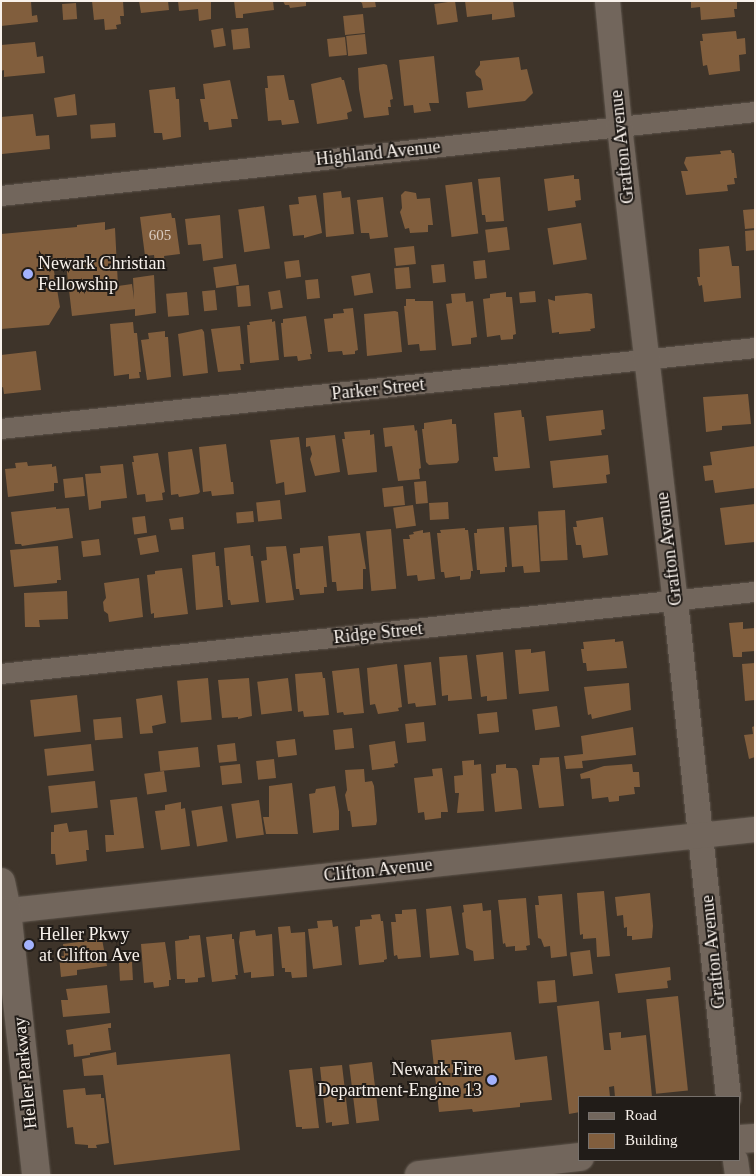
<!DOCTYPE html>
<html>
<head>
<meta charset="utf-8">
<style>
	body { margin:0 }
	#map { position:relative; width:756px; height:1176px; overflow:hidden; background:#3e342a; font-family:"Times New Roman",serif }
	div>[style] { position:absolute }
	.building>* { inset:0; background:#815e3d; transform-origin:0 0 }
	.roads { filter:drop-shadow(0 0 1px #5c534a) drop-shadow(0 0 1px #5c534a) }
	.minor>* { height:20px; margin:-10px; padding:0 10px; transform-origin:10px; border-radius:10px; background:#72665c }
	.tertiary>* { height:25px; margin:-12.5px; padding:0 12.5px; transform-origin:12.5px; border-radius:12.5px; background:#72665c }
	.secondary>* { height:28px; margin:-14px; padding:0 14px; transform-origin:14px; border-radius:14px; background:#72665c }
	.dots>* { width:14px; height:14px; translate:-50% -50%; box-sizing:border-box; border:2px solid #211c18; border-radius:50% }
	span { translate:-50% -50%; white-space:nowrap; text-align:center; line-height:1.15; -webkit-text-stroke:4px #211c18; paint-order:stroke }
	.number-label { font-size:15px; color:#daccc0 }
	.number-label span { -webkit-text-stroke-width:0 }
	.street-label { font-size:18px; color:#f8f1eb }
	.poi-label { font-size:18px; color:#f8f1eb }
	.left { translate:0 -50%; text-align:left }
	.right { translate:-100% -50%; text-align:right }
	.frame { position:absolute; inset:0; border:2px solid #f8f1eb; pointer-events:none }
	.legend { position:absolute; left:578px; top:1096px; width:162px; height:65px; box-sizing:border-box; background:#211c18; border:1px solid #77716c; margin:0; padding:6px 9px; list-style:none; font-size:15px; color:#f8f1eb }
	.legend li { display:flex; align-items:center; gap:10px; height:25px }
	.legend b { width:25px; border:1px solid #77716c }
</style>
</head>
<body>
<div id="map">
	<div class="building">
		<i style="clip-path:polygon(1px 1px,31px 1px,32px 16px,37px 15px,38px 22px,1px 26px)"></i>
		<i style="clip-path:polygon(92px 1px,123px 1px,124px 16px,120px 16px,121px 24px,116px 25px,117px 29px,105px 30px,104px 19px,94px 20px)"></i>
		<i style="clip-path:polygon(139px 1px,168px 1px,169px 10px,141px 13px)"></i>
		<i style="clip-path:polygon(178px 1px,211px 1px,211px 19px,199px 21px,198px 9px,179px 11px)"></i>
		<i style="clip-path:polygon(234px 1px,273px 1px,274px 10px,243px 14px,243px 18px,236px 18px)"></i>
		<i style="clip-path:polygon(283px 1px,306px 1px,306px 6px,290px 8px,289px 5px,285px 5px)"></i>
		<i style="clip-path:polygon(359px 1px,375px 1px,376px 7px,363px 8px,362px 3px)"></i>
		<i style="left:455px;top:1px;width:21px;height:21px;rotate:82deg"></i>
		<i style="clip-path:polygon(465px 1px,513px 1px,515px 17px,492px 20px,492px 14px,467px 17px)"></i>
		<i style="clip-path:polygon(691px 1px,737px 1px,737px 9px,734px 9px,735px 17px,701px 20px,700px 7px,691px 8px)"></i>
		<i style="left:76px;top:3px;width:16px;height:14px;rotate:86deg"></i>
		<i style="left:363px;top:14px;width:19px;height:20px;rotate:84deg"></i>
		<i style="left:223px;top:28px;width:18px;height:12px;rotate:81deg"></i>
		<i style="left:248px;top:28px;width:20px;height:17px;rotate:84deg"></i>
		<i style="clip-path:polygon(736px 31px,737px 39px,745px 38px,746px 54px,739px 55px,740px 71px,709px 75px,707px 65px,703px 66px,700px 41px,703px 41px,702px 34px)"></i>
		<i style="left:365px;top:34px;width:20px;height:19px;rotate:84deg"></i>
		<i style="left:345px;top:37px;width:18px;height:18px;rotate:84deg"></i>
		<i style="clip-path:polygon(35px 42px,37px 57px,43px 56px,45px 73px,4px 77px,4px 70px,1px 71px,1px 45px)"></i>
		<i style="clip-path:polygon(434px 56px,439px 103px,429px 103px,431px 111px,414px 113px,413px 105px,404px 106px,399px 60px)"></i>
		<i style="clip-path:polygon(519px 57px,521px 70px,527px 69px,533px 93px,525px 101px,468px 108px,466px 92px,483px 90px,481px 79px,476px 75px,475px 71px,480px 65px,480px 61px)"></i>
		<i style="clip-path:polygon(384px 64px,387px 65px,393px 99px,390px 100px,391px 107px,388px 107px,389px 115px,364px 118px,359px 89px,358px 68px)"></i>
		<i style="clip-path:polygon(284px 75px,289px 100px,294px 100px,299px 123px,282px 125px,281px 120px,268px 121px,265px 88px,268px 88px,267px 76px)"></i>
		<i style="clip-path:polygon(341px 77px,342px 80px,344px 80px,352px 111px,347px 113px,348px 119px,317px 124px,311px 84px)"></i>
		<i style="clip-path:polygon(230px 80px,238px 119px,231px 119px,232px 127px,209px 130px,208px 122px,204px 122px,200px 99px,205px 99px,203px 84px)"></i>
		<i style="clip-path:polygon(175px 87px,176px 99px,179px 99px,181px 137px,163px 140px,162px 133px,154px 133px,149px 90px)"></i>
		<i style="clip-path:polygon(75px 94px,77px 115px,57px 117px,54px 98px)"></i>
		<i style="clip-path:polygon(33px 114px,36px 136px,49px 135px,50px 149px,2px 154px,1px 117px)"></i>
		<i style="left:115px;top:123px;width:14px;height:25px;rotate:86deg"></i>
		<i style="clip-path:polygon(731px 150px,732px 153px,734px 153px,737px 178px,734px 178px,735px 184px,727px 185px,728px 191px,686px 195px,681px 171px,688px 171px,684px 163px,686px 157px,721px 154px,720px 151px)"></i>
		<i style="clip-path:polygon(574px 175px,574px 179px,579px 179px,581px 200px,575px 201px,576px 207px,548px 211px,544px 179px)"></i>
		<i style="clip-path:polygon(500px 177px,504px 221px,486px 222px,485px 215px,482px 215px,478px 179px)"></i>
		<i style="left:472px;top:182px;width:52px;height:27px;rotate:83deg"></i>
		<i style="clip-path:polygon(341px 191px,342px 198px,350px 197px,354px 234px,326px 237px,323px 193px)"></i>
		<i style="clip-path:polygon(405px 191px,416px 193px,417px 199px,430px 198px,433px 225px,428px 225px,428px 232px,410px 233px,409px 228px,405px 229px,400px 212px,402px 208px,401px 195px)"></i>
		<i style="clip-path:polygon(316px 195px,322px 233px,304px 238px,304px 235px,293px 236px,289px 205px,299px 204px,298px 197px)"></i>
		<i style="clip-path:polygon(383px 197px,388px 237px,370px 239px,369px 233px,361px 233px,357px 200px)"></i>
		<i style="left:264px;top:206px;width:43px;height:26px;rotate:82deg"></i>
		<i style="clip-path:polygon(755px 209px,755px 228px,745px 229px,743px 210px)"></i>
		<i style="clip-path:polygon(171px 213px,172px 218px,175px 218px,180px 254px,164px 256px,165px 263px,155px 264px,154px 255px,145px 256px,140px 217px)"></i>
		<i style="clip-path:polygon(220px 215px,223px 258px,203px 261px,201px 244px,188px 245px,185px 219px)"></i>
		<i style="clip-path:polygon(105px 222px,105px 230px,115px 228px,118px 286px,132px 284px,134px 299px,133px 278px,154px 275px,156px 313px,135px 316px,135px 309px,72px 316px,66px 264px,53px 265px,60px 307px,49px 325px,1px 329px,1px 234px,77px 227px,77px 225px)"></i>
		<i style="left:581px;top:223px;width:37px;height:34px;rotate:81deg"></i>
		<i style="left:507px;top:227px;width:23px;height:22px;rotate:83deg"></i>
		<i style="clip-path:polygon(755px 230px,755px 250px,746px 251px,745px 231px)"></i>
		<i style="left:414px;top:246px;width:18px;height:20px;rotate:84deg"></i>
		<i style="clip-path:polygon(729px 246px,732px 266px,739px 266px,741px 298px,704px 302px,702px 285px,699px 286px,697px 277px,700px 277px,699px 249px)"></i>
		<i style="left:299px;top:260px;width:17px;height:15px;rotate:83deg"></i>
		<i style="left:485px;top:260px;width:18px;height:12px;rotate:84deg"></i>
		<i style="left:236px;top:264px;width:21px;height:23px;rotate:82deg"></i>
		<i style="left:444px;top:264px;width:18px;height:13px;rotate:84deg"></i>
		<i style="left:409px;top:267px;width:21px;height:15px;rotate:85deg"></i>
		<i style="left:370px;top:273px;width:20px;height:19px;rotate:81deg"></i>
		<i style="left:318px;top:279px;width:19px;height:13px;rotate:84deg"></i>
		<i style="left:249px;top:285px;width:21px;height:13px;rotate:85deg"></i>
		<i style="left:215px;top:290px;width:20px;height:13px;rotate:84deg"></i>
		<i style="left:280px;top:290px;width:18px;height:12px;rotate:81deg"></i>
		<i style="left:535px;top:291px;width:11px;height:16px;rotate:85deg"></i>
		<i style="left:187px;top:292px;width:23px;height:21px;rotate:85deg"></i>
		<i style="clip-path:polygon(506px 292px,506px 297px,512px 297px,516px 334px,513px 335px,513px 339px,501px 340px,500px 335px,487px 337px,483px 299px,490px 298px,490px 294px)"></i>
		<i style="clip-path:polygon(465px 293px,466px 302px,473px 301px,477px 337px,471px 338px,471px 344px,452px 346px,446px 304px,452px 303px,451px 294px)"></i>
		<i style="clip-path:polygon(587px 293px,592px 294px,595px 328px,590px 329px,591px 331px,559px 334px,559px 332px,552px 333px,548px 299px,555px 301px,555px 296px)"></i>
		<i style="clip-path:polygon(406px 299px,415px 299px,415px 301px,433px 301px,436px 350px,420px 351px,419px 344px,408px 345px,404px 306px,406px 306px)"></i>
		<i style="clip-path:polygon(353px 308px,358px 350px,355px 351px,355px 354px,343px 355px,342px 351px,328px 352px,324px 319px,333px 318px,333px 314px,344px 313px,343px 309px)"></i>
		<i style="clip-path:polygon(395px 311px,398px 312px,402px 352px,367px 356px,364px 314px)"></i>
		<i style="clip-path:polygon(306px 316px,312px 354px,310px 354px,311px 359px,298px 361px,297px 356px,284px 357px,281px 323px,283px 323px,283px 319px)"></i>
		<i style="clip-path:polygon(272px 319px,272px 322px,275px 321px,279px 360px,250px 363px,247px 325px,250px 325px,249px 322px)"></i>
		<i style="clip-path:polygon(133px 322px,134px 333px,137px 333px,141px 372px,139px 372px,140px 378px,129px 379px,129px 374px,114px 376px,110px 324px)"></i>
		<i style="clip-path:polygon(240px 326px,244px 364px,240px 364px,241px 370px,218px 372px,211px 329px)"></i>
		<i style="clip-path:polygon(202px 329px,204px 332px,208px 373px,183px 376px,178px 334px)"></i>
		<i style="clip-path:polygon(165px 331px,165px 337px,168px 337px,171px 377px,147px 380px,141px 340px,149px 339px,148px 333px)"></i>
		<i style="clip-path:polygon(36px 351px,41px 390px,4px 394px,3px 387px,1px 388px,1px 355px)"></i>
		<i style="clip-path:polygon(748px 394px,751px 424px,722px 426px,722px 430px,706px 432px,703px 397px)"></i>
		<i style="clip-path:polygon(521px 410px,522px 417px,524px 417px,530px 468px,495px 471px,493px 457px,498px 457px,494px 413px)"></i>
		<i style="clip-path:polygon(603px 410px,605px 429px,601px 430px,602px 435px,549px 441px,546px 416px)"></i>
		<i style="clip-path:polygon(452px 419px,452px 424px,456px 424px,459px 460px,457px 463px,429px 465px,426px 462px,422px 429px,424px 429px,424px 423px)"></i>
		<i style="clip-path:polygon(414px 425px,415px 431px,417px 430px,421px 468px,419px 469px,420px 479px,398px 481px,392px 446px,385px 447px,383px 428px)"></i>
		<i style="clip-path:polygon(370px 430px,370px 435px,374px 434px,377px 472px,348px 475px,342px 439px,345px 439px,344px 432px)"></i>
		<i style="clip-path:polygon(335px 435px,340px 472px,315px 476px,310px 459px,312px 454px,310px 446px,306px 447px,306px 438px)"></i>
		<i style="clip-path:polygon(299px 437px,306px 492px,285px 495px,284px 482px,276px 484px,270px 440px)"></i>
		<i style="clip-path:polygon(226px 444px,231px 482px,233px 482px,234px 494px,212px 496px,211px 491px,203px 492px,199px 447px)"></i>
		<i style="clip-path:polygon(755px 446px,755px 488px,715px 493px,713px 480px,705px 481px,703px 466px,712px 465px,710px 452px)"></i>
		<i style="clip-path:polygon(192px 449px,200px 492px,198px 494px,179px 497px,178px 494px,171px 495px,168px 452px)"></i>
		<i style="clip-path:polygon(158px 453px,165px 492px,162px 493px,163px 500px,146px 502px,145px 494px,137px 495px,132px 462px,134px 462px,133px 456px)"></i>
		<i style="clip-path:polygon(608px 455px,610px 474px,606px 475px,607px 483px,553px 488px,550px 461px)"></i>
		<i style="clip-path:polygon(27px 462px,28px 466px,52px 464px,52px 467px,56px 466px,58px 483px,54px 483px,54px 491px,8px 497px,5px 469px,16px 468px,15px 463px)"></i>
		<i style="clip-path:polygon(123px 464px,127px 498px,101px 501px,101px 508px,89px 510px,85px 474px,101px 473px,100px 466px)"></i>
		<i style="left:83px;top:477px;width:19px;height:20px;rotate:84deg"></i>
		<i style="left:426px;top:481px;width:22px;height:12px;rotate:85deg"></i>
		<i style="left:403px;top:486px;width:19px;height:21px;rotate:84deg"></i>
		<i style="left:280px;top:500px;width:19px;height:24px;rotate:84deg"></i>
		<i style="left:448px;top:502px;width:17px;height:19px;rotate:87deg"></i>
		<i style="clip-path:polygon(755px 504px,755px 542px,725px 545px,720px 508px)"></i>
		<i style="left:413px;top:505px;width:21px;height:20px;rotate:82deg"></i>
		<i style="clip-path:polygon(56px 507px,56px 509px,69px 508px,73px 538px,22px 546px,21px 544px,15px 544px,11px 512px)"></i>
		<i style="left:565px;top:510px;width:50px;height:27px;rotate:87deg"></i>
		<i style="left:253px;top:511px;width:11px;height:17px;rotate:85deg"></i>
		<i style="left:145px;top:516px;width:17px;height:13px;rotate:83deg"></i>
		<i style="clip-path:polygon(183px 517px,184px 529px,171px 530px,169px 519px)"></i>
		<i style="clip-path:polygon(603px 517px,608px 555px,583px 558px,581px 545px,576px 545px,573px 527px,577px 527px,576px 521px)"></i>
		<i style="clip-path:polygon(537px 525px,540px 572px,524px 573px,523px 566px,512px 567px,509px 527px)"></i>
		<i style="clip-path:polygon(504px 527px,507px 567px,505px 567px,505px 572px,480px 574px,480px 570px,477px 570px,474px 533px,477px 533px,477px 529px)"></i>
		<i style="clip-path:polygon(465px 528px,465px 530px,468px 530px,473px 571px,471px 571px,471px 576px,470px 579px,460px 580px,460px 576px,445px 578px,444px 572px,441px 572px,437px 533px,441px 533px,440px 530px)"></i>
		<i style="left:391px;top:529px;width:60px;height:25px;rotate:85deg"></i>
		<i style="clip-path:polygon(423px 530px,423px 533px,430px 532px,435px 579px,418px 581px,417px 575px,407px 576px,403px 539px,410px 539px,409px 535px,414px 534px,413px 532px)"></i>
		<i style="clip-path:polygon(360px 533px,366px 569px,363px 569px,363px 589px,337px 591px,336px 582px,332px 582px,328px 536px)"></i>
		<i style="left:156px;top:535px;width:17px;height:19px;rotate:80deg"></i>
		<i style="left:99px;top:539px;width:16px;height:18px;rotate:83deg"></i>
		<i style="clip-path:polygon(250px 545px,251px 556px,253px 556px,259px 602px,231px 605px,230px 600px,228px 600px,224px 548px)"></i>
		<i style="clip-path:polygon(58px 546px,61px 580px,57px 580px,57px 583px,14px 587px,10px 550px)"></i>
		<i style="clip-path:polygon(286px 546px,294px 600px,266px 603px,261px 561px,267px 560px,266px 547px)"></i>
		<i style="clip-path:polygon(323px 546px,327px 587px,324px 587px,324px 593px,300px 595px,299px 589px,296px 589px,293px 554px,300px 553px,300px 548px)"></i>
		<i style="clip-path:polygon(215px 552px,216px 566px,219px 566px,223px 607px,196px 610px,192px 555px)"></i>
		<i style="clip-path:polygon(182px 568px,188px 614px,154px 618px,154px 613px,151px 614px,147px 575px,155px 574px,155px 571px)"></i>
		<i style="clip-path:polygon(139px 578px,143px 617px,109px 622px,108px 614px,104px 611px,103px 602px,106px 598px,104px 583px)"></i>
		<i style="clip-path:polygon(67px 591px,68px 619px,39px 620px,40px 627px,25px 627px,24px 593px)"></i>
		<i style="clip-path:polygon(743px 622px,743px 629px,755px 628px,755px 651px,742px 652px,742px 657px,733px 657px,729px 623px)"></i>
		<i style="clip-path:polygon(615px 639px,615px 642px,623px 641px,627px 668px,587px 671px,586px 663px,583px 663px,581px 649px,584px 649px,583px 642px)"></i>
		<i style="clip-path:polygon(531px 649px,531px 653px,545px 651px,549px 691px,519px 694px,515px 650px)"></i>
		<i style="clip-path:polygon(503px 652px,507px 699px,487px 701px,487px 696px,481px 697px,476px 655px)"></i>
		<i style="clip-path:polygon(467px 655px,472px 699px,448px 701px,448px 695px,442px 696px,439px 657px)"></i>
		<i style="clip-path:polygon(431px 662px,436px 705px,416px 707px,415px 703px,408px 704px,404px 665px)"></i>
		<i style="clip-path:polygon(755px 663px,755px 700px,745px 701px,742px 664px)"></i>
		<i style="clip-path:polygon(397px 664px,402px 707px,398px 708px,399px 711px,378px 714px,375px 704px,370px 705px,367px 668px)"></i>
		<i style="clip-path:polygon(359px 668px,364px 713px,344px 715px,343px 712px,337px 713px,332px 671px)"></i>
		<i style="clip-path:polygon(322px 672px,323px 678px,325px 678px,329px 715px,304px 717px,303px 711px,298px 712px,295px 674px)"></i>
		<i style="left:208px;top:678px;width:42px;height:31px;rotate:85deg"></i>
		<i style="clip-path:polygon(249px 678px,252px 716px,238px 719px,238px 717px,222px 718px,218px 680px)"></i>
		<i style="left:288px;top:678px;width:33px;height:31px;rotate:83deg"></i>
		<i style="clip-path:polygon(629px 683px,631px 710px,592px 719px,591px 714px,588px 715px,584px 687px)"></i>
		<i style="left:77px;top:695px;width:37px;height:47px;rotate:84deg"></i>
		<i style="clip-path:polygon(162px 695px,166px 723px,152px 726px,153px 733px,140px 734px,136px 699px)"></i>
		<i style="left:557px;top:706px;width:21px;height:25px;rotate:82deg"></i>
		<i style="left:497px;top:712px;width:20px;height:20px;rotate:84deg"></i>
		<i style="left:121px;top:717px;width:21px;height:28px;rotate:85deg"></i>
		<i style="left:424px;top:722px;width:19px;height:19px;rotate:84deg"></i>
		<i style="clip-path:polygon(755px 726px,755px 757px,749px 759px,744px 735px,753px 734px,752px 727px)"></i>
		<i style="clip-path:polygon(633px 727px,636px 755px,582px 761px,583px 768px,566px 769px,564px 756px,583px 754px,581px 736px)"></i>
		<i style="left:352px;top:728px;width:20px;height:19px;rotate:84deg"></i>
		<i style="left:295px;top:739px;width:16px;height:19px;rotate:83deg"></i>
		<i style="clip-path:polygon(395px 741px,398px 763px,394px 764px,395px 767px,372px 770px,369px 745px)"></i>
		<i style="left:235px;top:743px;width:18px;height:18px;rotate:84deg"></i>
		<i style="left:91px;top:744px;width:27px;height:47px;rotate:84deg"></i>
		<i style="left:198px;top:747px;width:20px;height:40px;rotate:84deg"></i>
		<i style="clip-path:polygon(559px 757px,564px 806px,539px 808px,532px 765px,539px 765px,540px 758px)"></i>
		<i style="left:274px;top:759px;width:19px;height:18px;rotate:84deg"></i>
		<i style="clip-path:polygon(474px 760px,474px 765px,481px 764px,484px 811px,457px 813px,459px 793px,455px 793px,454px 776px,463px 775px,462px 761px)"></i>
		<i style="left:240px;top:764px;width:19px;height:20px;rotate:84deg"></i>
		<i style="clip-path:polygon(506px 764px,506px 768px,516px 768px,518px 771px,522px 809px,495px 812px,491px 774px,496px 773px,496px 765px)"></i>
		<i style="clip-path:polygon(632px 764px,633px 772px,639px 772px,640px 787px,634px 787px,635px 794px,619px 796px,619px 801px,609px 802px,608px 797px,592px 799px,590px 778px,581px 779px,580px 774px,604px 766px)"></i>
		<i style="clip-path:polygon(442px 768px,448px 812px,441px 812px,441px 818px,425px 820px,424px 812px,418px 813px,414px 778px,433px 776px,432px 769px)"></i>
		<i style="clip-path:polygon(364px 769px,365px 782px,372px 781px,374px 786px,377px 821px,376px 825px,352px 827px,350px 811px,348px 811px,345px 795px,347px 790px,345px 770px)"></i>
		<i style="left:164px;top:771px;width:21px;height:20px;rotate:82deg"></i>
		<i style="left:95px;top:781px;width:27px;height:47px;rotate:84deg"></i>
		<i style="clip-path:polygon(292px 783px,298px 834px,266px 834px,263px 817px,269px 817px,269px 786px)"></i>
		<i style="clip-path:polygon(335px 786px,339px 811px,339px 830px,313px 833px,309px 794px,315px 793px,316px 789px)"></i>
		<i style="clip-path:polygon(137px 797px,144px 848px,106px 852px,105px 835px,114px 835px,110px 800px)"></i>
		<i style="left:259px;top:800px;width:35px;height:28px;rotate:82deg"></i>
		<i style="clip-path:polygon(181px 802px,181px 809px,185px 808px,190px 846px,161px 850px,155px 811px,165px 810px,165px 805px)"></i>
		<i style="left:222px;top:806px;width:36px;height:31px;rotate:81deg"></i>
		<i style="clip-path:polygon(67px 823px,69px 832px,87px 830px,89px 850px,86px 850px,87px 861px,56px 865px,55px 854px,51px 854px,51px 832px,54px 832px,54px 825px)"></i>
		<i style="clip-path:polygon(604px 891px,610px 956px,597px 957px,596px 938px,583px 939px,583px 934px,580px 935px,577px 893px)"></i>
		<i style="clip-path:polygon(650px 893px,653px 926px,652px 938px,632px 940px,632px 936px,627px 936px,627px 927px,624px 928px,623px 915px,617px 916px,615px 897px)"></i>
		<i style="clip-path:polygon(562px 894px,567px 956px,551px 958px,550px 946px,544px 947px,541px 939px,538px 938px,535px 905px,539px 905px,538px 896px)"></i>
		<i style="clip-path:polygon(526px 898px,530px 945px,526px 946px,527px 950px,515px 951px,515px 946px,506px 947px,505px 943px,503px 944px,498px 900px)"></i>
		<i style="clip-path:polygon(482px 903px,483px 911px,491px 910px,494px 959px,474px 961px,473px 951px,466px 948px,462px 913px,464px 912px,463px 905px)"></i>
		<i style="clip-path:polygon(451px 906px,459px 955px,430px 958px,426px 909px)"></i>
		<i style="clip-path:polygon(416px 909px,421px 957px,398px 959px,397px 955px,394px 956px,391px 922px,396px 922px,395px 914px,402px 914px,402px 910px)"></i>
		<i style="clip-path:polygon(380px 914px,381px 921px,383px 921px,387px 959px,384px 960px,384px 962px,359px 965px,355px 927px,360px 926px,360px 920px,372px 919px,371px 915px)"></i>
		<i style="clip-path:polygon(332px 920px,333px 927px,338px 926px,342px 965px,313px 969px,308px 929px,318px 928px,317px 921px)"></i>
		<i style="clip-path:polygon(290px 926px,291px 933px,305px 932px,307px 977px,292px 978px,291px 972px,285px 972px,285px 968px,282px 968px,278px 927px)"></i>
		<i style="clip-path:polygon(255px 930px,256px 936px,272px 934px,274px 976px,251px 978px,251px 972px,244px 973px,239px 942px,240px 932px)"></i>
		<i style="clip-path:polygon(232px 934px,232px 939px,234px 939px,238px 975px,235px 975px,236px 979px,212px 982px,206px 937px)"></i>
		<i style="clip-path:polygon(200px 935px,205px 977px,198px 978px,198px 982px,185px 983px,185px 979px,177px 979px,175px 941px,189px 939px,189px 936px)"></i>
		<i style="clip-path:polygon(102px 939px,107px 966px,77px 970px,77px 975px,61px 977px,59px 956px,64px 956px,63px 944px)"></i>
		<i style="clip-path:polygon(165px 942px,171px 980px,169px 980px,169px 986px,154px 988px,153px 982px,144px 983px,141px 944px)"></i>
		<i style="left:590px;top:950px;width:24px;height:20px;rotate:83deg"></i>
		<i style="left:132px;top:962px;width:18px;height:13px;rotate:87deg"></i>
		<i style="clip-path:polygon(670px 967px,671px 980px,667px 981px,668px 988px,618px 993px,615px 974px)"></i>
		<i style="left:555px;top:980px;width:22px;height:18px;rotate:85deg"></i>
		<i style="clip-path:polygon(107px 985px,110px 1013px,63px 1017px,61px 1000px,68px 1000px,66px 989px)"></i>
		<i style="left:678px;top:996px;width:95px;height:32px;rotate:84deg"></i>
		<i style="clip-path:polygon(599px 1001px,604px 1050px,611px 1050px,609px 1033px,621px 1032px,621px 1038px,646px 1035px,652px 1097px,615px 1097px,614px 1086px,609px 1087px,610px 1097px,580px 1097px,580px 1112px,569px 1114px,557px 1006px)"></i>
		<i style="clip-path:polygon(111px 1023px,111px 1028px,108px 1028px,111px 1050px,90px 1053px,90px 1055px,74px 1057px,73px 1044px,68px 1045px,66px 1030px)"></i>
		<i style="clip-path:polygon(511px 1032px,515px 1060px,547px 1056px,552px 1100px,520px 1103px,520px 1107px,473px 1112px,472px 1109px,439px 1112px,431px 1040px)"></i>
		<i style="clip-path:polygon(116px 1052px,117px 1065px,230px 1054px,240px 1150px,114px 1165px,103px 1075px,84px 1076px,82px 1059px)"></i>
		<i style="left:372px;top:1062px;width:59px;height:23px;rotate:83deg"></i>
		<i style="clip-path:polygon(342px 1065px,349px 1124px,332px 1126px,332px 1122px,326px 1123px,320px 1067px)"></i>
		<i style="clip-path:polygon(312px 1068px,319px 1128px,302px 1129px,302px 1127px,296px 1127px,289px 1070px)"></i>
		<i style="clip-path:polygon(85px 1088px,86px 1095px,101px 1094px,101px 1098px,104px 1098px,109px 1143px,96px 1145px,97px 1148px,88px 1148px,88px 1145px,75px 1144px,73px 1127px,67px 1128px,63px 1090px)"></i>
	</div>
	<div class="roads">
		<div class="minor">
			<i style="left:1px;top:196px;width:759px;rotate:-6.36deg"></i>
			<i style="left:1px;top:429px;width:758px;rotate:-6.13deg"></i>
			<i style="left:1px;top:674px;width:758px;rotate:-6.21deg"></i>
		</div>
		<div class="tertiary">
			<i style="left:607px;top:1px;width:126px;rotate:84.5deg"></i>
			<i style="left:619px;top:126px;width:478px;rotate:83.3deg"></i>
			<i style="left:675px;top:601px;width:499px;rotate:83.9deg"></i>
			<i style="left:1px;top:911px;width:758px;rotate:-6.21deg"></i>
			<i style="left:735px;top:1160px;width:15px;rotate:82deg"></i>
		</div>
		<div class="secondary">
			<i style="left:1px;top:882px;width:30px;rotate:78deg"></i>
			<i style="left:7px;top:911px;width:266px;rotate:83.7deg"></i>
			<i style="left:740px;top:1139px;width:15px;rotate:-4deg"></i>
			<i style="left:419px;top:1175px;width:162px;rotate:-6.4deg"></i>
		</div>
	</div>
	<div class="dots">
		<i style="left:28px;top:274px;background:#a3b2fd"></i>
		<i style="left:29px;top:945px;background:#a3b2fd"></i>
		<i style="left:492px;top:1080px;background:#a3b2fd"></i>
	</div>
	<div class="number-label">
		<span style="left:160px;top:236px">605</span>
	</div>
	<div class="street-label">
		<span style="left:622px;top:147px;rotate:-96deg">Grafton Avenue</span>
		<span style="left:378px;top:153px;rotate:-6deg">Highland Avenue</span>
		<span style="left:378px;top:389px;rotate:-6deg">Parker Street</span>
		<span style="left:669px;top:549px;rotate:-97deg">Grafton Avenue</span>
		<span style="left:378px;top:633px;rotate:-6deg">Ridge Street</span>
		<span style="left:378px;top:870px;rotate:-6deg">Clifton Avenue</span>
		<span style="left:713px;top:952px;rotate:-96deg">Grafton Avenue</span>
		<span style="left:25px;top:1073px;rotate:-96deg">Heller Parkway</span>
	</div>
	<div class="poi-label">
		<span class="left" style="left:38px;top:274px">Newark Christian<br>Fellowship</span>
		<span class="left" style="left:39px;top:945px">Heller Pkwy<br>at Clifton Ave</span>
		<span class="right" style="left:482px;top:1080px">Newark Fire<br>Department-Engine 13</span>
	</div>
	<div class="frame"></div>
	<ul class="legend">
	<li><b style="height:6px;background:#72665c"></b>Road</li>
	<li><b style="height:14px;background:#815e3d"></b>Building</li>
	</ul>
</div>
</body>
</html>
